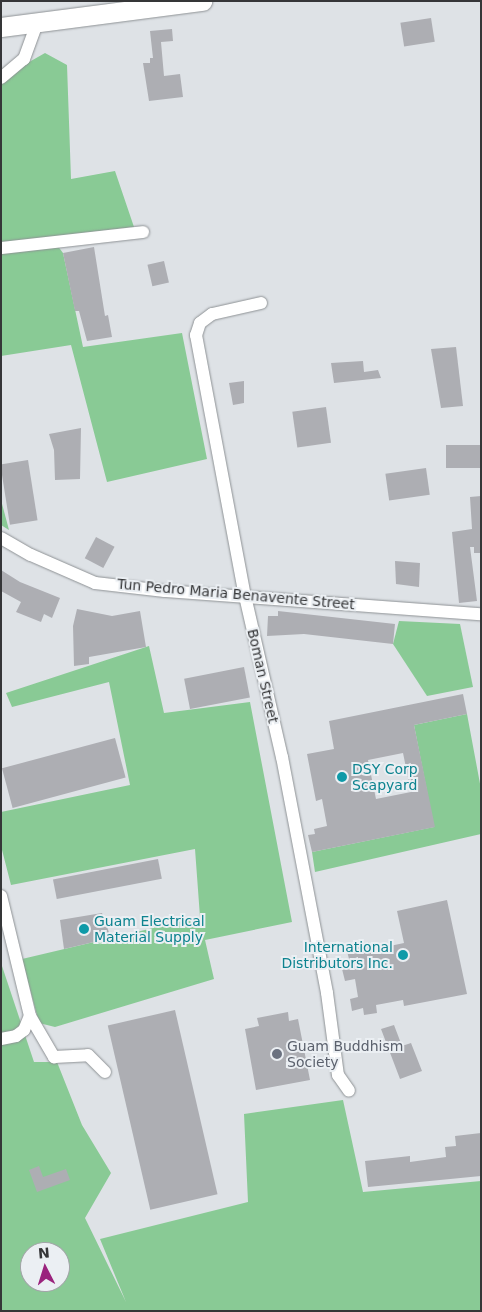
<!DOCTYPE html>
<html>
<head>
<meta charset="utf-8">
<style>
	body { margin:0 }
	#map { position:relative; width:482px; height:1312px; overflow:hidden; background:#dee2e6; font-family:"DejaVu Sans",sans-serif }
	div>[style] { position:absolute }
	.green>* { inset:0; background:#89ca95 }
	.building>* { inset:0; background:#adaeb3; transform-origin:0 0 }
	.roads { filter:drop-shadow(0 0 1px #8e9295) drop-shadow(0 0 1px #8e9295) }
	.minor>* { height:12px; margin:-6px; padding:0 6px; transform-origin:6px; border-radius:6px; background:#fff }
	.secondary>* { height:19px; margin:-9.5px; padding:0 9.5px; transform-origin:9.5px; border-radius:9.5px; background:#fff }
	.dots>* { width:14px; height:14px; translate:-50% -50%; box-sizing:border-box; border:2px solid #ebeff3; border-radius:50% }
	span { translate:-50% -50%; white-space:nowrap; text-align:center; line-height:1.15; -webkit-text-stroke:4px #ebeff3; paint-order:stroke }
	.street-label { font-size:14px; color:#353638 }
	.culture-label { font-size:14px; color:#0d838f }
	.left { translate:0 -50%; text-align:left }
	.right { translate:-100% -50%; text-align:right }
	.worship-label { font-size:14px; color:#5b616d }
	.frame { position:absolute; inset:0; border:2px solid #353638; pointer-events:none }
	.north { position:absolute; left:20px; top:1242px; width:50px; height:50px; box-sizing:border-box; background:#ebeff3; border:1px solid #a2a5a8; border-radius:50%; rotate:355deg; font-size:14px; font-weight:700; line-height:20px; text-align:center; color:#353638 }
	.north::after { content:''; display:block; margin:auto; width:18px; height:22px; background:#9a237d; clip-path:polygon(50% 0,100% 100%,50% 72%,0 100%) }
</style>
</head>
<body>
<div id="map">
	<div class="green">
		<i style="clip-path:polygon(45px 53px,67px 65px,71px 179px,115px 171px,134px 227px,1px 243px,1px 78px)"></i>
		<i style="clip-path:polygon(57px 245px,63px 253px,83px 347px,182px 333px,207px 459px,107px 482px,71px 345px,1px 356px,1px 252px)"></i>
		<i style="clip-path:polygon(1px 500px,9px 530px,1px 525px)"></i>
		<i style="clip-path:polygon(399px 621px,460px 624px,473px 687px,427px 696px,393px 644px)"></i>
		<i style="clip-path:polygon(149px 646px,164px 713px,250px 702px,292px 922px,205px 940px,214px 979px,55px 1027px,39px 1023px,22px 959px,200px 917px,195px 849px,11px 885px,1px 846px,1px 812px,130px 785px,109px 682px,12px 707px,6px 693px)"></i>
		<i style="clip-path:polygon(467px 714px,481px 789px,481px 834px,315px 872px,312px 852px,434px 827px,414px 725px)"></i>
		<i style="clip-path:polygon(evenodd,1px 963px,34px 1062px,57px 1062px,82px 1125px,111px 1173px,85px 1218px,126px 1302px,100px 1239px,248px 1202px,244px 1114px,343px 1100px,363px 1192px,481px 1181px,481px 1311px,1px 1311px,1px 963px,30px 1252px,60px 1252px,60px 1282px,30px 1282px,30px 1252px)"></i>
	</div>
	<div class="building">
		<i style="left:431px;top:18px;width:24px;height:31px;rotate:81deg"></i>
		<i style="clip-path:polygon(172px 29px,173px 41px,161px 42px,164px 76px,180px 74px,183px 97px,149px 101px,143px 63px,150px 63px,150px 58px,153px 58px,150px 31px)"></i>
		<i style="clip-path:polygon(94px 247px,105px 316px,108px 315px,112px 337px,87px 341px,79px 311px,75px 311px,63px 253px)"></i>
		<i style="left:164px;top:261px;width:22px;height:17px;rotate:77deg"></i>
		<i style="clip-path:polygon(456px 347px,463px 406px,441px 408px,431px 349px)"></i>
		<i style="clip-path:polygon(363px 361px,364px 372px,378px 370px,381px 378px,334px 383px,331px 363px)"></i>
		<i style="clip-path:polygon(244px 381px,244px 403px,233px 405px,229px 383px)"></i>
		<i style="left:326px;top:407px;width:36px;height:34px;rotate:82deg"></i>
		<i style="clip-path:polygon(81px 428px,80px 479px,55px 480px,54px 450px,49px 434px)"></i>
		<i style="left:481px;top:445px;width:23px;height:35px;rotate:90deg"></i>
		<i style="left:28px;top:460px;width:61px;height:28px;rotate:81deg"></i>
		<i style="left:426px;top:468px;width:27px;height:41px;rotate:82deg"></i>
		<i style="clip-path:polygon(481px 496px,481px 553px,474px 553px,474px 547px,470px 547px,477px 601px,459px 603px,452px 532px,472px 529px,470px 497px)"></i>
		<i style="left:96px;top:537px;width:21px;height:24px;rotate:28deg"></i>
		<i style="clip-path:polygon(395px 561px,420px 563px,419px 587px,396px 584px)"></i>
		<i style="clip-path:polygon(1px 570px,20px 582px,60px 598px,52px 618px,44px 614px,41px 622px,16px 612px,21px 602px,1px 591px)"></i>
		<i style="clip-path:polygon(77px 609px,112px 616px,140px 611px,146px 647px,89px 657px,89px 664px,74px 666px,73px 626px)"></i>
		<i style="clip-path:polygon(278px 611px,395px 624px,393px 644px,304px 634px,267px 636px,268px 616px,278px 616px)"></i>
		<i style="left:244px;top:667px;width:31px;height:61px;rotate:79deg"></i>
		<i style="clip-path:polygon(evenodd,463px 694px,467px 714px,414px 725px,435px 827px,312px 852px,308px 835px,315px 834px,314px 829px,327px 826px,322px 799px,316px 801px,307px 754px,334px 749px,329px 721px,463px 694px,403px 753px,411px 792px,376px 799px,368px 760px,403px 753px)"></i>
		<i style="left:115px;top:738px;width:41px;height:117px;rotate:75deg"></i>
		<i style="left:158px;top:859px;width:20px;height:107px;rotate:79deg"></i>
		<i style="clip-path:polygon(447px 900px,467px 994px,404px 1006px,403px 1000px,376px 1005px,377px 1013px,364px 1015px,363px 1008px,352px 1011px,350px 999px,358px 997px,355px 979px,345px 981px,340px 961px,349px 959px,346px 947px,369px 942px,371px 950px,404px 943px,397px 911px)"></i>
		<i style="clip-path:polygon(102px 913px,111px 938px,64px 949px,60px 920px)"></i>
		<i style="left:175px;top:1010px;width:189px;height:69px;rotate:77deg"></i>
		<i style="clip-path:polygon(288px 1012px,289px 1021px,298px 1019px,310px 1080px,256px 1090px,245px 1029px,259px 1026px,257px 1018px)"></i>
		<i style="clip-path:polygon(394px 1025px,402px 1046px,411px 1043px,422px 1071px,400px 1079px,381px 1029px)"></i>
		<i style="clip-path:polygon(481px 1133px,481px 1176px,368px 1187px,365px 1161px,410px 1156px,410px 1162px,446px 1157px,445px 1147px,456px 1146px,455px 1136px)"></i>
		<i style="clip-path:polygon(39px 1166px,43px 1177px,66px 1169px,70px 1180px,37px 1192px,29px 1170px)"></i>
	</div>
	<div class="roads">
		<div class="minor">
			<i style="left:1px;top:78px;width:30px;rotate:-40deg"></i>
			<i style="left:24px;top:59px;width:38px;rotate:-70deg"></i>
			<i style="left:1px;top:248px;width:143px;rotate:-6.4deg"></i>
			<i style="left:261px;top:303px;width:50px;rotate:167.3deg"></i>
			<i style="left:212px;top:314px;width:15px;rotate:143deg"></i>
			<i style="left:200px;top:323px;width:13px;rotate:108deg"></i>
			<i style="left:196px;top:335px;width:266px;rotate:79.4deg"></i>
			<i style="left:245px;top:596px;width:165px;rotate:77.1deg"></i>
			<i style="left:282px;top:757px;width:240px;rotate:79.2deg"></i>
			<i style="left:327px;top:993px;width:83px;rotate:82.4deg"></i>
			<i style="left:338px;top:1075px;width:19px;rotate:55deg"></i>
			<i style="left:1px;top:538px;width:34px;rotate:30deg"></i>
			<i style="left:31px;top:555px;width:70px;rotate:23.6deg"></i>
			<i style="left:95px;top:583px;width:70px;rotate:6.5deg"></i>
			<i style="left:165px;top:591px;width:317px;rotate:4.2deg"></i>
			<i style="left:1px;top:896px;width:123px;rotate:76.4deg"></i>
			<i style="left:30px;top:1016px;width:48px;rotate:59.7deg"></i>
			<i style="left:54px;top:1057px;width:34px;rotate:-3deg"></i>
			<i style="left:88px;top:1055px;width:24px;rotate:45deg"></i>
			<i style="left:1px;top:1039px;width:15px;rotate:-11deg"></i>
			<i style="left:16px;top:1036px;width:10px;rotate:-37deg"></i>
			<i style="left:24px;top:1030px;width:15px;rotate:-67deg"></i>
		</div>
		<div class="secondary">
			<i style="left:1px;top:27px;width:203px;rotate:-7.4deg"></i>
		</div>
	</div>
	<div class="dots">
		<i style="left:342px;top:777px;background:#0f9aa8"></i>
		<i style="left:84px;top:929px;background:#0f9aa8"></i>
		<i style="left:403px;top:955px;background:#0f9aa8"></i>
		<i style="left:277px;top:1054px;background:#6b7280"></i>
	</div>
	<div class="street-label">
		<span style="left:236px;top:594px;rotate:5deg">Tun Pedro Maria Benavente Street</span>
		<span style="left:263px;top:676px;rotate:77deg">Boman Street</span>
	</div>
	<div class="culture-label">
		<span class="left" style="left:352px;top:777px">DSY Corp<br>Scapyard</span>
		<span class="left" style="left:94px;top:929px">Guam Electrical<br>Material Supply</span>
		<span class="right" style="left:393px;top:955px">International<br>Distributors Inc.</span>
	</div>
	<div class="worship-label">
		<span class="left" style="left:287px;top:1054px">Guam Buddhism<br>Society</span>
	</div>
	<div class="frame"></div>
	<div class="north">N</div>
</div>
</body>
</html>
